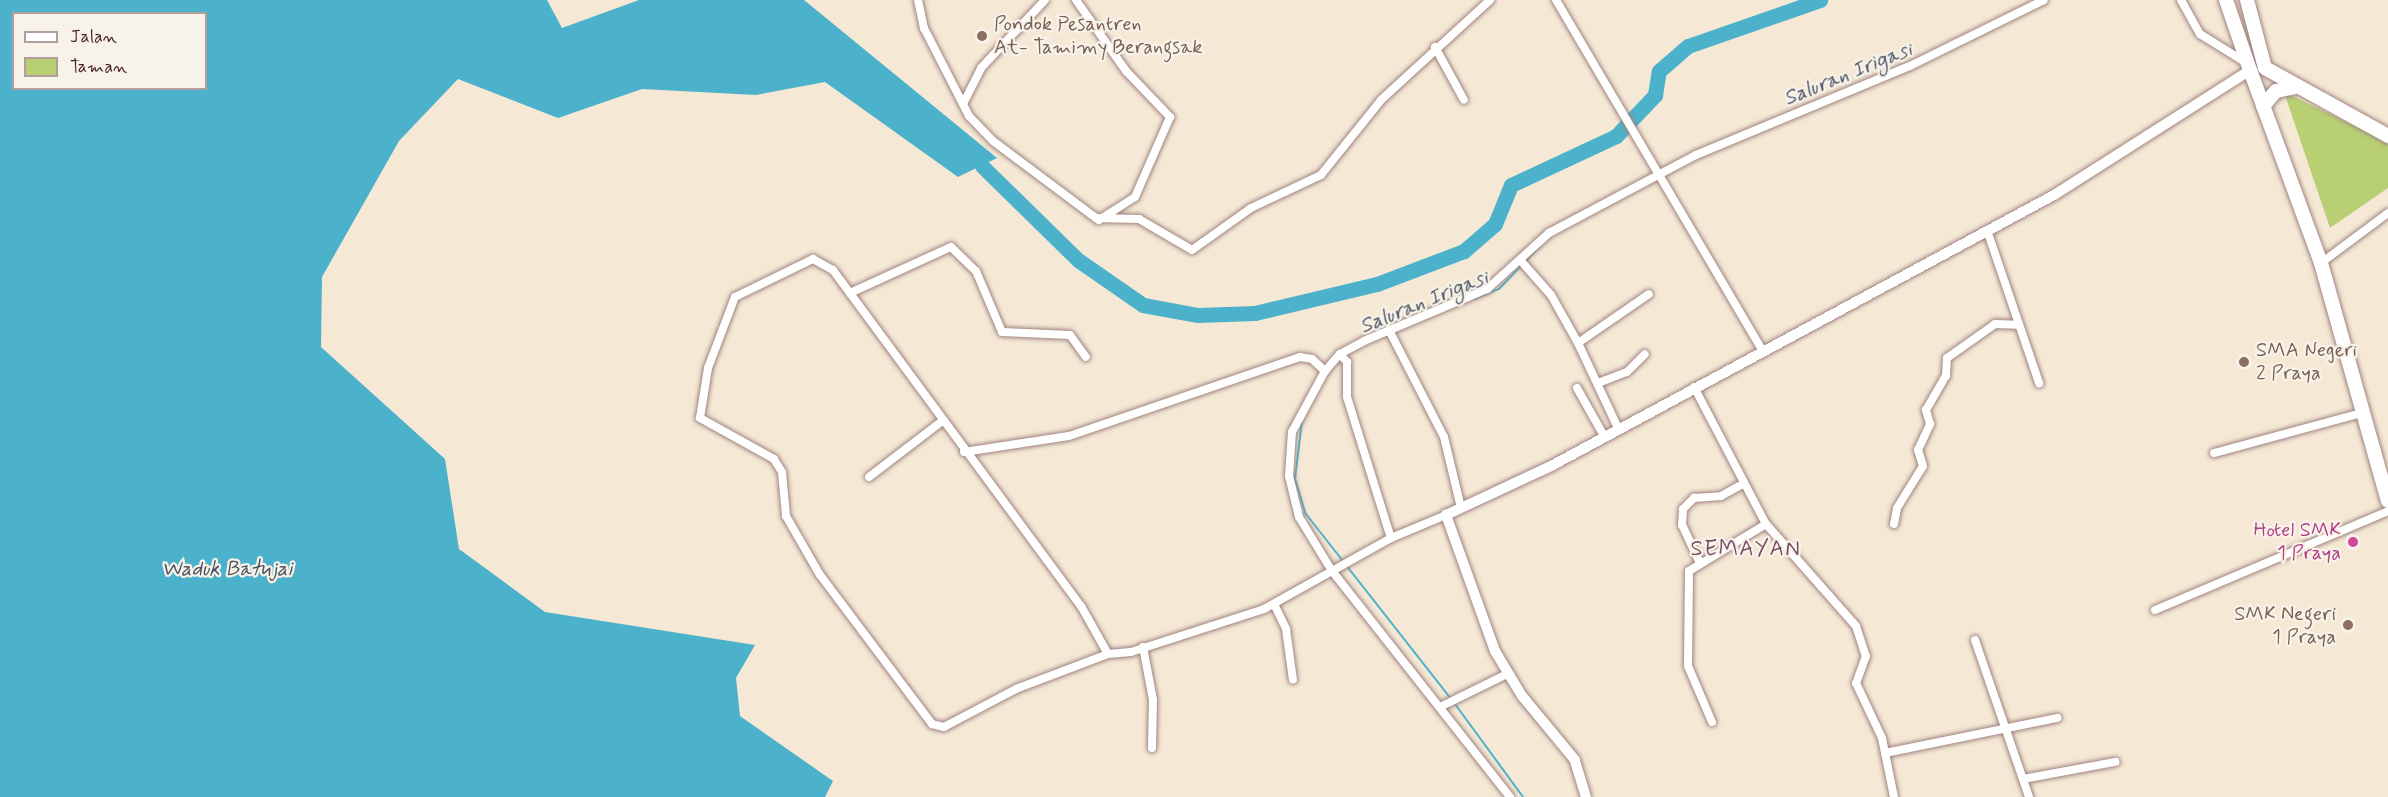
<!DOCTYPE html>
<html>
<head>
<meta charset="utf-8">
<style>
	body { margin:0 }
	#map { position:relative; width:2388px; height:797px; overflow:hidden; background:#f5e8d5; font-family:Mynerve,sans-serif }
	div>[style] { position:absolute }
	.green>* { inset:0; background:#b8cf74 }
	.water>* { inset:0; background:#4cb2cb }
	.stream>* { height:2px; margin:-1px; padding:0 1px; transform-origin:1px; border-radius:1px; background:#4cb2cb }
	.river>* { height:15px; margin:-7.5px; padding:0 7.5px; transform-origin:7.5px; border-radius:7.5px; background:#4cb2cb }
	.roads { filter:drop-shadow(0 0 2px #a08480) drop-shadow(0 0 2px #a08480) }
	.minor>* { height:8px; margin:-4px; padding:0 4px; transform-origin:4px; border-radius:4px; background:#fff }
	.tertiary>* { height:10px; margin:-5px; padding:0 5px; transform-origin:5px; border-radius:5px; background:#fff }
	.primary>* { height:14px; margin:-7px; padding:0 7px; transform-origin:7px; border-radius:7px; background:#fff }
	.trunk>* { height:14px; margin:-7px; padding:0 7px; transform-origin:7px; border-radius:7px; background:#fff }
	.dots>* { width:16px; height:16px; translate:-50% -50%; box-sizing:border-box; border:3px solid #f7f3e8; border-radius:50% }
	span { translate:-50% -50%; white-space:nowrap; text-align:center; line-height:1.15; -webkit-text-stroke:4.5px #f7f3e8; paint-order:stroke }
	.education-label { font-size:20px; color:#785e54 }
	.left { translate:0 -50%; text-align:left }
	.right { translate:-100% -50%; text-align:right }
	.hotel-label { font-size:20px; color:#b23c85 }
	.water-label { font-size:21px; color:#4b5263; font-style:italic }
	.quarter-label { font-size:22px; color:#784a67; letter-spacing:1.5px }
	.legend { position:absolute; left:12px; top:12px; width:195px; height:78px; box-sizing:border-box; background:#f7f3e8; border:2px solid #b29e9c; margin:0; padding:8px 10px; list-style:none; font-size:18px; color:#4a1f2b }
	.legend li { display:flex; align-items:center; gap:12px; height:30px }
	.legend b { width:30px; border:2px solid #b29e9c }
</style>
</head>
<body>
<div id="map">
	<div class="green">
		<i style="clip-path:polygon(2284px 92px,2388px 142px,2388px 188px,2330px 228px)"></i>
	</div>
	<div class="water">
		<i style="clip-path:polygon(evenodd,0 0,547px 0,562px 28px,639px 0,804px 0,997px 158px,958px 177px,825px 82px,756px 95px,642px 89px,558px 118px,458px 79px,399px 141px,322px 277px,321px 347px,445px 459px,459px 549px,545px 612px,755px 645px,736px 678px,740px 716px,833px 781px,825px 797px,0 797px,0 0,14px 14px,206px 14px,206px 88px,14px 88px,14px 14px)"></i>
	</div>
	<div class="stream">
		<i style="left:1474px;top:299px;width:27px;rotate:-22deg"></i>
		<i style="left:1499px;top:289px;width:58px;rotate:-46.4deg"></i>
		<i style="left:1302px;top:421px;width:58px;rotate:96.9deg"></i>
		<i style="left:1295px;top:479px;width:37px;rotate:73deg"></i>
		<i style="left:1306px;top:514px;width:235px;rotate:51.9deg"></i>
		<i style="left:1455px;top:704px;width:115px;rotate:53.8deg"></i>
	</div>
	<div class="river">
		<i style="left:982px;top:166px;width:134px;rotate:44.4deg"></i>
		<i style="left:1078px;top:260px;width:79px;rotate:34.7deg"></i>
		<i style="left:1143px;top:305px;width:56px;rotate:10.3deg"></i>
		<i style="left:1198px;top:315px;width:57px;rotate:-2deg"></i>
		<i style="left:1255px;top:313px;width:125px;rotate:-13.4deg"></i>
		<i style="left:1377px;top:284px;width:93px;rotate:-20.8deg"></i>
		<i style="left:1464px;top:251px;width:41px;rotate:-41.1deg"></i>
		<i style="left:1495px;top:224px;width:42px;rotate:-67.7deg"></i>
		<i style="left:1511px;top:185px;width:116px;rotate:-25deg"></i>
		<i style="left:1616px;top:136px;width:57px;rotate:-46.4deg"></i>
		<i style="left:1655px;top:95px;width:24px;rotate:-81deg"></i>
		<i style="left:1659px;top:71px;width:38px;rotate:-41deg"></i>
		<i style="left:1688px;top:46px;width:140px;rotate:-19.2deg"></i>
	</div>
	<div class="roads">
		<div class="minor">
			<i style="left:918px;top:0;width:29px;rotate:78deg"></i>
			<i style="left:924px;top:28px;width:99px;rotate:62.9deg"></i>
			<i style="left:969px;top:116px;width:35px;rotate:46deg"></i>
			<i style="left:993px;top:141px;width:129px;rotate:36.8deg"></i>
			<i style="left:1096px;top:218px;width:43px;rotate:1.3deg"></i>
			<i style="left:1139px;top:219px;width:61px;rotate:30.3deg"></i>
			<i style="left:1192px;top:250px;width:72px;rotate:-35.4deg"></i>
			<i style="left:1251px;top:208px;width:77px;rotate:-25.2deg"></i>
			<i style="left:1321px;top:175px;width:96px;rotate:-51.3deg"></i>
			<i style="left:1381px;top:100px;width:148px;rotate:-42.5deg"></i>
			<i style="left:1076px;top:0;width:87px;rotate:54.8deg"></i>
			<i style="left:1126px;top:71px;width:64px;rotate:46.3deg"></i>
			<i style="left:1170px;top:117px;width:87px;rotate:113.6deg"></i>
			<i style="left:1135px;top:197px;width:43px;rotate:147.4deg"></i>
			<i style="left:1556px;top:0;width:406px;rotate:59.5deg"></i>
			<i style="left:2181px;top:0;width:39px;rotate:61deg"></i>
			<i style="left:2200px;top:34px;width:57px;rotate:32deg"></i>
			<i style="left:1435px;top:47px;width:60px;rotate:61.3deg"></i>
			<i style="left:964px;top:102px;width:38px;rotate:-63deg"></i>
			<i style="left:981px;top:68px;width:93px;rotate:-46.7deg"></i>
			<i style="left:1987px;top:230px;width:162px;rotate:71.2deg"></i>
			<i style="left:1521px;top:261px;width:45px;rotate:48.6deg"></i>
			<i style="left:1551px;top:295px;width:55px;rotate:60.6deg"></i>
			<i style="left:1578px;top:343px;width:94px;rotate:64.8deg"></i>
			<i style="left:2321px;top:263px;width:84px;rotate:-36.7deg"></i>
			<i style="left:850px;top:293px;width:111px;rotate:-24.5deg"></i>
			<i style="left:951px;top:247px;width:35px;rotate:44deg"></i>
			<i style="left:976px;top:271px;width:66px;rotate:66.9deg"></i>
			<i style="left:1002px;top:332px;width:68px;rotate:2.5deg"></i>
			<i style="left:1070px;top:335px;width:27px;rotate:54deg"></i>
			<i style="left:1389px;top:330px;width:120px;rotate:62.8deg"></i>
			<i style="left:1444px;top:437px;width:73px;rotate:76.5deg"></i>
			<i style="left:1578px;top:343px;width:86px;rotate:-34.6deg"></i>
			<i style="left:1340px;top:354px;width:11px;rotate:49deg"></i>
			<i style="left:1347px;top:362px;width:35px;rotate:90deg"></i>
			<i style="left:1347px;top:397px;width:148px;rotate:72.7deg"></i>
			<i style="left:1598px;top:383px;width:31px;rotate:-21deg"></i>
			<i style="left:1627px;top:372px;width:25px;rotate:-45deg"></i>
			<i style="left:1694px;top:387px;width:155px;rotate:62.3deg"></i>
			<i style="left:1766px;top:524px;width:136px;rotate:48.6deg"></i>
			<i style="left:1856px;top:626px;width:32px;rotate:72deg"></i>
			<i style="left:1866px;top:656px;width:29px;rotate:110deg"></i>
			<i style="left:1856px;top:683px;width:61px;rotate:64.7deg"></i>
			<i style="left:1882px;top:738px;width:60px;rotate:78.5deg"></i>
			<i style="left:1577px;top:388px;width:55px;rotate:60.6deg"></i>
			<i style="left:964px;top:452px;width:106px;rotate:-8.7deg"></i>
			<i style="left:1069px;top:436px;width:244px;rotate:-18.9deg"></i>
			<i style="left:1300px;top:357px;width:12px;rotate:9deg"></i>
			<i style="left:1312px;top:359px;width:18px;rotate:43deg"></i>
			<i style="left:2214px;top:453px;width:156px;rotate:-15.2deg"></i>
			<i style="left:869px;top:477px;width:91px;rotate:-37.4deg"></i>
			<i style="left:1894px;top:524px;width:16px;rotate:-79deg"></i>
			<i style="left:1897px;top:508px;width:49px;rotate:-58.2deg"></i>
			<i style="left:1923px;top:466px;width:17px;rotate:-107deg"></i>
			<i style="left:1918px;top:450px;width:29px;rotate:-65deg"></i>
			<i style="left:1930px;top:424px;width:15px;rotate:-106deg"></i>
			<i style="left:1926px;top:410px;width:39px;rotate:-60deg"></i>
			<i style="left:1946px;top:376px;width:18px;rotate:-87deg"></i>
			<i style="left:1947px;top:358px;width:59px;rotate:-35.3deg"></i>
			<i style="left:1995px;top:324px;width:23px;rotate:2deg"></i>
			<i style="left:1699px;top:561px;width:40px;rotate:-115deg"></i>
			<i style="left:1682px;top:525px;width:16px;rotate:-86deg"></i>
			<i style="left:1683px;top:509px;width:16px;rotate:-45deg"></i>
			<i style="left:1694px;top:498px;width:27px;rotate:-4deg"></i>
			<i style="left:1721px;top:496px;width:26px;rotate:-29deg"></i>
			<i style="left:1274px;top:604px;width:28px;rotate:64deg"></i>
			<i style="left:1286px;top:629px;width:51px;rotate:82.2deg"></i>
			<i style="left:2155px;top:610px;width:253px;rotate:-23deg"></i>
			<i style="left:1975px;top:640px;width:166px;rotate:71deg"></i>
			<i style="left:1143px;top:647px;width:54px;rotate:79.3deg"></i>
			<i style="left:1153px;top:700px;width:48px;rotate:91.2deg"></i>
			<i style="left:1108px;top:654px;width:98px;rotate:159.2deg"></i>
			<i style="left:1016px;top:689px;width:81px;rotate:152.2deg"></i>
			<i style="left:944px;top:727px;width:12px;rotate:-166deg"></i>
			<i style="left:932px;top:724px;width:186px;rotate:-126.9deg"></i>
			<i style="left:820px;top:575px;width:68px;rotate:-120deg"></i>
			<i style="left:786px;top:516px;width:44px;rotate:-95.2deg"></i>
			<i style="left:782px;top:472px;width:15px;rotate:-122deg"></i>
			<i style="left:774px;top:459px;width:85px;rotate:-151deg"></i>
			<i style="left:700px;top:418px;width:51px;rotate:-80.9deg"></i>
			<i style="left:708px;top:368px;width:76px;rotate:-69.2deg"></i>
			<i style="left:735px;top:297px;width:87px;rotate:-26deg"></i>
			<i style="left:813px;top:259px;width:23px;rotate:29deg"></i>
			<i style="left:833px;top:270px;width:418px;rotate:53.6deg"></i>
			<i style="left:1081px;top:606px;width:55px;rotate:60.6deg"></i>
			<i style="left:1108px;top:654px;width:23px;rotate:-5deg"></i>
			<i style="left:1131px;top:652px;width:140px;rotate:-17.9deg"></i>
			<i style="left:1264px;top:609px;width:145px;rotate:-29.2deg"></i>
			<i style="left:1391px;top:538px;width:60px;rotate:-22.7deg"></i>
			<i style="left:1440px;top:707px;width:75px;rotate:-26.2deg"></i>
			<i style="left:1712px;top:722px;width:61px;rotate:-113.2deg"></i>
			<i style="left:1688px;top:666px;width:95px;rotate:-89.4deg"></i>
			<i style="left:1689px;top:571px;width:90px;rotate:-31.4deg"></i>
			<i style="left:1885px;top:753px;width:176px;rotate:-11.5deg"></i>
			<i style="left:2023px;top:779px;width:94px;rotate:-10.5deg"></i>
			<i style="left:1510px;top:797px;width:288px;rotate:-128.2deg"></i>
			<i style="left:1332px;top:571px;width:63px;rotate:-121.4deg"></i>
			<i style="left:1299px;top:517px;width:42px;rotate:-103.7deg"></i>
			<i style="left:1289px;top:476px;width:44px;rotate:-86.1deg"></i>
			<i style="left:1292px;top:432px;width:69px;rotate:-61.6deg"></i>
			<i style="left:1325px;top:371px;width:23px;rotate:-49deg"></i>
			<i style="left:1340px;top:354px;width:27px;rotate:-28deg"></i>
			<i style="left:1364px;top:341px;width:134px;rotate:-22.9deg"></i>
			<i style="left:1487px;top:289px;width:84px;rotate:-42.1deg"></i>
			<i style="left:1549px;top:233px;width:166px;rotate:-28deg"></i>
			<i style="left:1696px;top:155px;width:232px;rotate:-22.6deg"></i>
			<i style="left:1910px;top:66px;width:149px;rotate:-26.2deg"></i>
		</div>
		<div class="tertiary">
			<i style="left:1586px;top:797px;width:39px;rotate:-107deg"></i>
			<i style="left:1575px;top:760px;width:83px;rotate:-129.6deg"></i>
			<i style="left:1522px;top:696px;width:52px;rotate:-121deg"></i>
			<i style="left:1495px;top:651px;width:145px;rotate:-109.8deg"></i>
			<i style="left:1446px;top:515px;width:118px;rotate:-25deg"></i>
			<i style="left:1553px;top:465px;width:569px;rotate:-28.32deg"></i>
			<i style="left:2054px;top:195px;width:232px;rotate:-32.5deg"></i>
		</div>
		<div class="primary">
			<i style="left:2250px;top:70px;width:206px;rotate:69.8deg"></i>
			<i style="left:2321px;top:263px;width:247px;rotate:74.3deg"></i>
		</div>
		<div class="trunk">
			<i style="left:2226px;top:0;width:74px;rotate:71.1deg"></i>
			<i style="left:2247px;top:0;width:70px;rotate:75.2deg"></i>
			<i style="left:2265px;top:68px;width:141px;rotate:28.9deg"></i>
			<i style="left:2263px;top:106px;width:20px;rotate:-49deg"></i>
			<i style="left:2276px;top:91px;width:19px;rotate:-12deg"></i>
		</div>
	</div>
	<div class="dots">
		<i style="left:982px;top:36px;background:#8d6e63"></i>
		<i style="left:2244px;top:362px;background:#8d6e63"></i>
		<i style="left:2353px;top:542px;background:#d1479c"></i>
		<i style="left:2348px;top:625px;background:#8d6e63"></i>
	</div>
	<div class="education-label">
		<span class="left" style="left:994px;top:36px">Pondok Pesantren<br>At- Tamimy Berangsak</span>
		<span class="left" style="left:2256px;top:362px">SMA Negeri<br>2 Praya</span>
		<span class="right" style="left:2336px;top:626px">SMK Negeri<br>1 Praya</span>
	</div>
	<div class="hotel-label">
		<span class="right" style="left:2341px;top:542px">Hotel SMK<br>1 Praya</span>
	</div>
	<div class="water-label">
		<span style="left:1848px;top:74px;rotate:-22deg">Saluran Irigasi</span>
		<span style="left:1424px;top:302px;rotate:-22deg">Saluran Irigasi</span>
		<span style="left:227px;top:569px">Waduk Batujai</span>
	</div>
	<div class="quarter-label">
		<span style="left:1746px;top:550px">SEMAYAN</span>
	</div>
	<ul class="legend">
	<li><b style="height:8px;background:#fff"></b>Jalan</li>
	<li><b style="height:16px;background:#b8cf74"></b>Taman</li>
	</ul>
</div>
</body>
</html>
